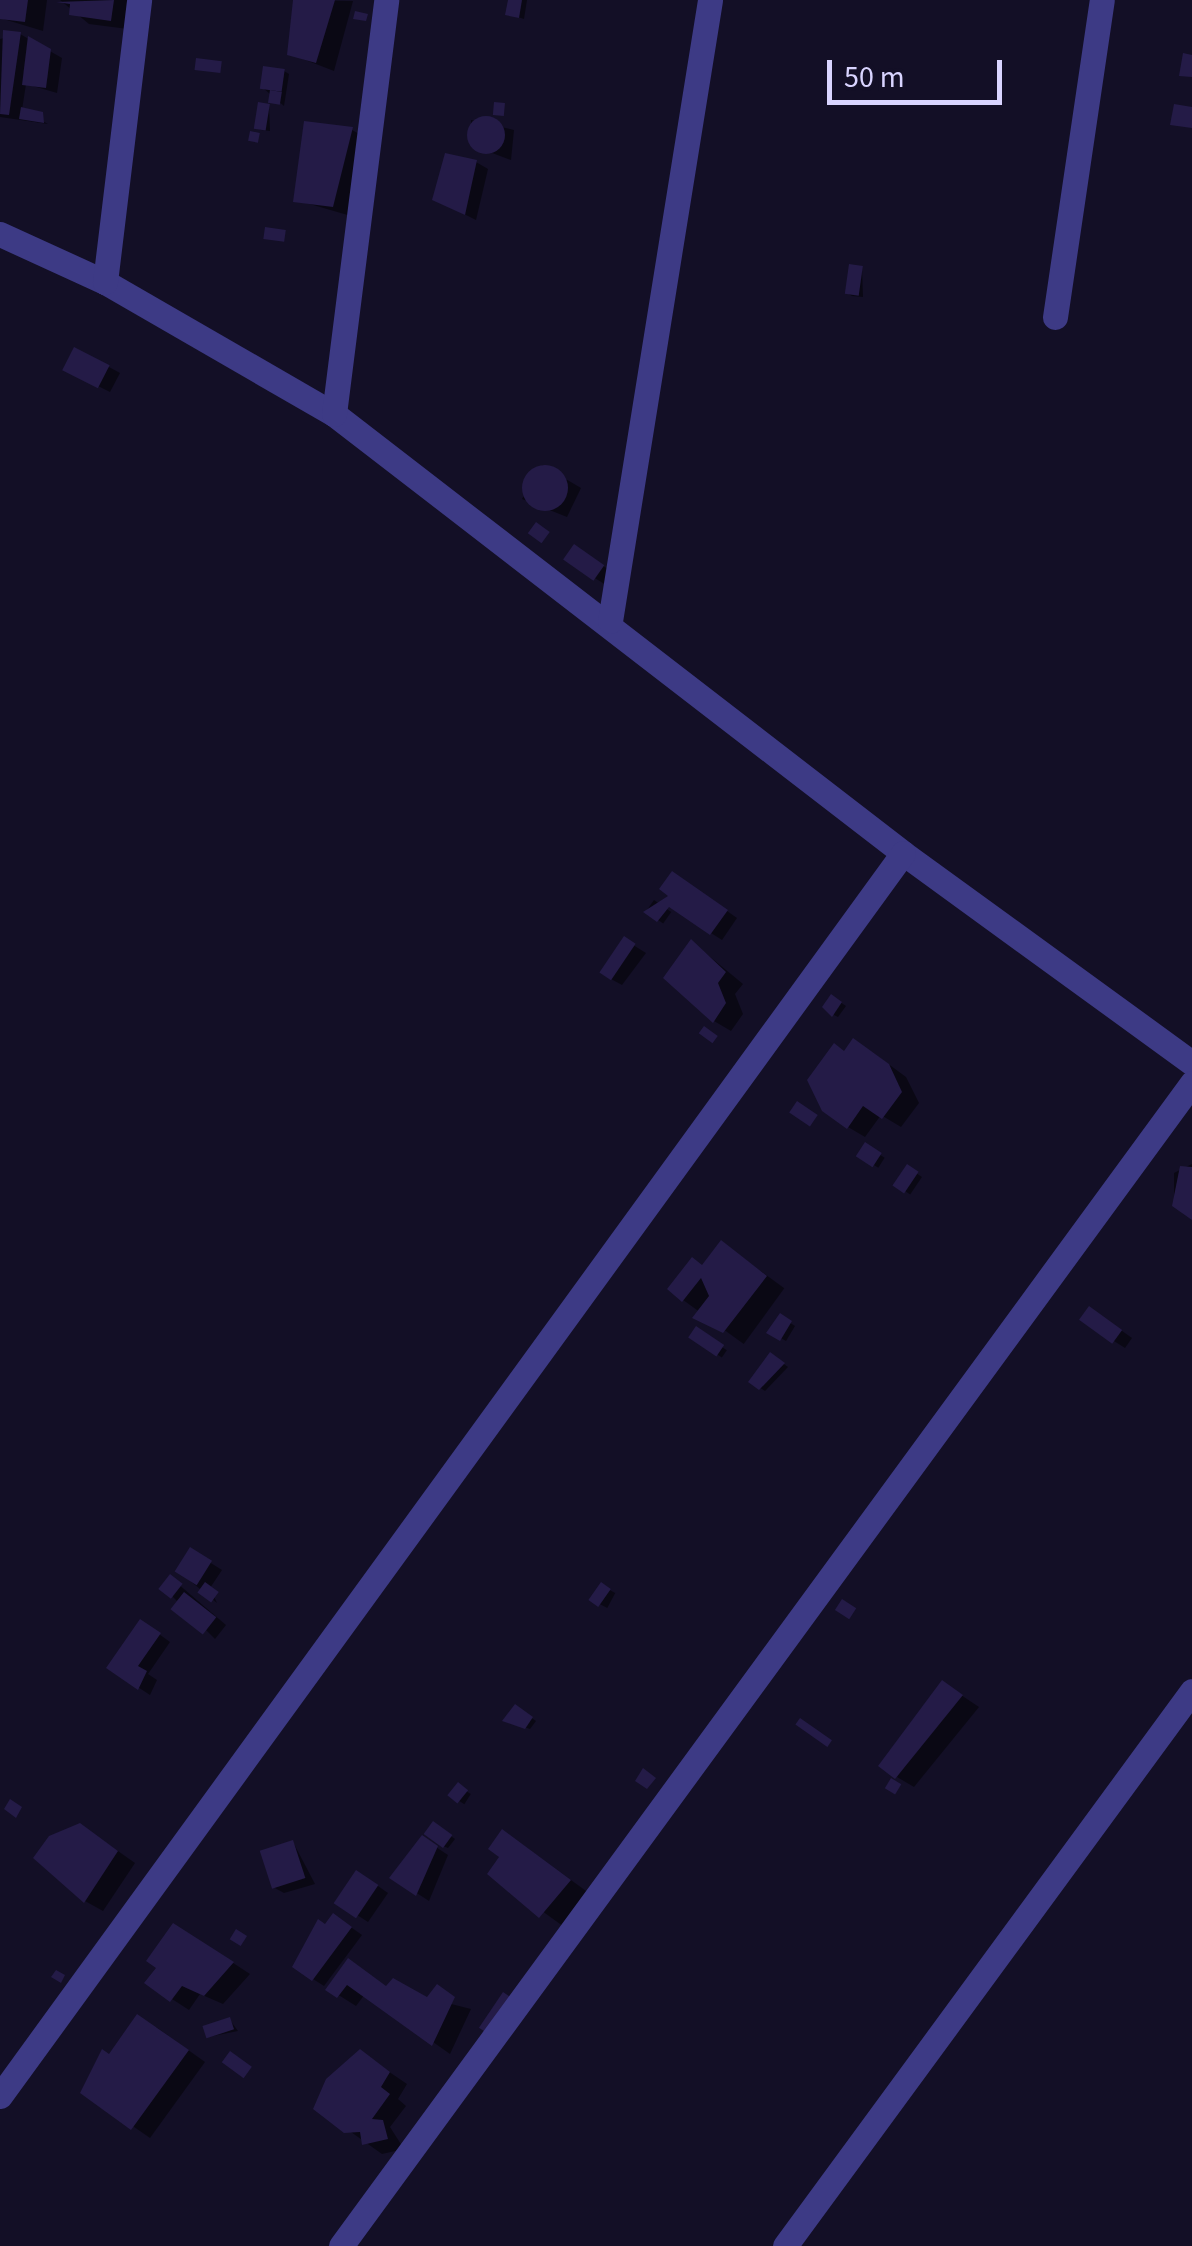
<!DOCTYPE html>
<html>
<head>
<meta charset="utf-8">
<style>
	body { margin:0 }
	#map { position:relative; width:1192px; height:2246px; overflow:hidden; background:#130f26; font-family:"Source Sans 3",sans-serif }
	div>[style] { position:absolute }
	.shadow>* { inset:0; background:#0007; transform-origin:0 0 }
	.building>* { inset:0; background:#241b47; transform-origin:0 0 }
	.round { border-radius:50% }
	.street>* { height:25px; margin:-12.5px; padding:0 12.5px; transform-origin:12.5px; border-radius:12.5px; background:#3d3a85 }
	span { translate:-50% -50%; white-space:nowrap; text-align:center; line-height:1.15; -webkit-text-stroke:8px #130f26; paint-order:stroke }
	.scale { position:absolute; left:827px; top:60px; width:175px; height:45px; box-sizing:border-box; border:5px solid #d9d4ff; border-top:0; padding-left:12px; font-size:30px; line-height:35px; white-space:nowrap; color:#d9d4ff; -webkit-text-stroke:8px #130f26; paint-order:stroke }
</style>
</head>
<body>
<div id="map">
	<div class="shadow">
		<i style="clip-path:polygon(0 0,47px 0,43px 31px,0 18px)"></i>
		<i style="clip-path:polygon(60px 0,141px 0,128px 29px,89px 24px)"></i>
		<i style="clip-path:polygon(297px 0,353px 1px,334px 71px,290px 54px)"></i>
		<i style="clip-path:polygon(510px 0,527px 0,524px 19px,508px 14px)"></i>
		<i style="clip-path:polygon(20px 34px,62px 58px,57px 93px,26px 84px,22px 110px,48px 124px,0 117px,0 39px)"></i>
		<i style="clip-path:polygon(284px 71px,289px 74px,284px 106px,263px 88px)"></i>
		<i style="clip-path:polygon(269px 106px,270px 131px,261px 130px,256px 127px)"></i>
		<i style="clip-path:polygon(471px 120px,514px 130px,511px 160px,471px 145px)"></i>
		<i style="clip-path:polygon(352px 130px,370px 140px,351px 216px,296px 200px)"></i>
		<i style="clip-path:polygon(476px 162px,488px 169px,476px 220px,446px 205px)"></i>
		<i style="clip-path:polygon(862px 268px,863px 297px,852px 296px,847px 293px)"></i>
		<i style="clip-path:polygon(109px 367px,120px 373px,110px 392px,76px 375px)"></i>
		<i style="clip-path:polygon(542px 465px,581px 488px,567px 517px,522px 499px)"></i>
		<i style="clip-path:polygon(585px 554px,614px 573px,606px 585px,566px 560px)"></i>
		<i style="clip-path:polygon(684px 881px,737px 918px,722px 940px,711px 933px)"></i>
		<i style="left:654px;top:900px;width:21px;height:14px;rotate:35deg"></i>
		<i style="clip-path:polygon(625px 940px,646px 953px,622px 985px,611px 979px)"></i>
		<i style="clip-path:polygon(692px 942px,743px 984px,735px 994px,743px 1014px,731px 1031px,714px 1021px)"></i>
		<i style="clip-path:polygon(834px 998px,846px 1006px,838px 1017px,834px 1015px)"></i>
		<i style="clip-path:polygon(872px 1052px,906px 1077px,919px 1103px,901px 1127px,881px 1115px,865px 1137px,848px 1127px,846px 1053px)"></i>
		<i style="left:866px;top:1146px;width:22px;height:12px;rotate:32deg"></i>
		<i style="clip-path:polygon(1192px 1164px,1192px 1217px,1174px 1205px,1174px 1173px)"></i>
		<i style="left:907px;top:1167px;width:18px;height:21px;rotate:34deg"></i>
		<i style="left:722px;top:1243px;width:77px;height:69px;rotate:36deg"></i>
		<i style="clip-path:polygon(1101px 1316px,1132px 1338px,1125px 1348px,1114px 1341px)"></i>
		<i style="clip-path:polygon(781px 1317px,795px 1326px,786px 1341px,770px 1332px)"></i>
		<i style="left:697px;top:1330px;width:36px;height:9px;rotate:34deg"></i>
		<i style="clip-path:polygon(771px 1355px,788px 1367px,765px 1391px,751px 1382px)"></i>
		<i style="clip-path:polygon(190px 1550px,222px 1570px,210px 1588px,217px 1603px,177px 1570px)"></i>
		<i style="clip-path:polygon(170px 1577px,226px 1625px,215px 1639px,173px 1597px)"></i>
		<i style="left:602px;top:1586px;width:15px;height:17px;rotate:28deg"></i>
		<i style="clip-path:polygon(152px 1629px,170px 1642px,148px 1674px,157px 1680px,150px 1695px,109px 1668px)"></i>
		<i style="clip-path:polygon(943px 1683px,979px 1707px,914px 1787px,897px 1777px)"></i>
		<i style="clip-path:polygon(516px 1707px,536px 1721px,530px 1729px,510px 1722px)"></i>
		<i style="left:458px;top:1786px;width:15px;height:12px;rotate:32deg"></i>
		<i style="clip-path:polygon(434px 1824px,455px 1839px,448px 1848px,443px 1846px)"></i>
		<i style="clip-path:polygon(98px 1837px,135px 1863px,103px 1911px,85px 1901px)"></i>
		<i style="clip-path:polygon(422px 1838px,448px 1855px,429px 1901px,392px 1877px)"></i>
		<i style="clip-path:polygon(293px 1842px,315px 1884px,284px 1893px,273px 1887px)"></i>
		<i style="left:520px;top:1843px;width:83px;height:42px;rotate:36deg"></i>
		<i style="clip-path:polygon(368px 1879px,388px 1893px,368px 1922px,337px 1902px)"></i>
		<i style="clip-path:polygon(345px 1923px,362px 1935px,324px 1986px,313px 1979px,326px 1926px)"></i>
		<i style="clip-path:polygon(192px 1936px,250px 1974px,223px 2004px,200px 1994px,189px 2010px,172px 1999px)"></i>
		<i style="clip-path:polygon(349px 1961px,388px 1988px,471px 2009px,450px 2054px,365px 1994px,356px 2006px,329px 1989px)"></i>
		<i style="clip-path:polygon(230px 2020px,238px 2031px,208px 2037px)"></i>
		<i style="clip-path:polygon(156px 2027px,205px 2062px,150px 2138px,84px 2092px,108px 2056px)"></i>
		<i style="clip-path:polygon(360px 2052px,407px 2084px,398px 2099px,406px 2106px,390px 2127px,404px 2149px,382px 2154px,317px 2108px)"></i>
	</div>
	<div class="building">
		<i style="clip-path:polygon(0 0,28px 0,25px 22px,0 19px)"></i>
		<i style="clip-path:polygon(114px 0,111px 21px,69px 15px,70px 4px,56px 2px)"></i>
		<i style="clip-path:polygon(293px 0,335px 0,316px 63px,287px 55px)"></i>
		<i style="clip-path:polygon(508px 0,522px 0,519px 18px,505px 15px)"></i>
		<i style="clip-path:polygon(355px 11px,368px 14px,366px 21px,353px 19px)"></i>
		<i style="clip-path:polygon(3px 30px,21px 32px,9px 115px,0 114px)"></i>
		<i style="clip-path:polygon(28px 36px,51px 49px,46px 88px,22px 85px)"></i>
		<i style="clip-path:polygon(1183px 53px,1192px 55px,1192px 77px,1179px 76px)"></i>
		<i style="left:196px;top:58px;width:26px;height:12px;rotate:7deg"></i>
		<i style="left:263px;top:66px;width:22px;height:23px;rotate:8deg"></i>
		<i style="left:270px;top:90px;width:12px;height:13px;rotate:9deg"></i>
		<i style="left:258px;top:102px;width:12px;height:27px;rotate:9deg"></i>
		<i style="left:494px;top:102px;width:11px;height:13px;rotate:5deg"></i>
		<i style="clip-path:polygon(1174px 104px,1192px 107px,1192px 128px,1170px 125px)"></i>
		<i style="clip-path:polygon(21px 107px,43px 112px,44px 123px,19px 119px)"></i>
		<i class="round" style="left:467px;top:116px;width:38px;height:38px"></i>
		<i style="clip-path:polygon(304px 121px,353px 127px,333px 207px,293px 202px)"></i>
		<i style="left:250px;top:131px;width:10px;height:10px;rotate:11deg"></i>
		<i style="clip-path:polygon(445px 153px,477px 160px,465px 215px,432px 200px)"></i>
		<i style="left:265px;top:227px;width:21px;height:12px;rotate:8deg"></i>
		<i style="left:849px;top:264px;width:14px;height:30px;rotate:8deg"></i>
		<i style="left:74px;top:347px;width:40px;height:26px;rotate:27deg"></i>
		<i class="round" style="left:522px;top:465px;width:46px;height:46px"></i>
		<i style="left:536px;top:522px;width:17px;height:14px;rotate:36deg"></i>
		<i style="left:574px;top:544px;width:37px;height:19px;rotate:35deg"></i>
		<i style="clip-path:polygon(672px 871px,728px 910px,710px 935px,669px 907px,657px 922px,643px 912px,668px 896px,659px 889px)"></i>
		<i style="left:624px;top:936px;width:14px;height:44px;rotate:34deg"></i>
		<i style="clip-path:polygon(691px 939px,726px 972px,718px 983px,726px 1003px,713px 1023px,663px 978px)"></i>
		<i style="clip-path:polygon(831px 994px,842px 1002px,832px 1017px,822px 1007px)"></i>
		<i style="left:704px;top:1026px;width:17px;height:9px;rotate:36deg"></i>
		<i style="clip-path:polygon(853px 1038px,889px 1064px,902px 1092px,882px 1119px,863px 1106px,847px 1129px,822px 1111px,807px 1080px,834px 1043px,844px 1051px)"></i>
		<i style="left:797px;top:1101px;width:25px;height:14px;rotate:34deg"></i>
		<i style="left:865px;top:1142px;width:20px;height:17px;rotate:33deg"></i>
		<i style="left:907px;top:1164px;width:14px;height:26px;rotate:34deg"></i>
		<i style="clip-path:polygon(1180px 1166px,1192px 1167px,1192px 1220px,1172px 1206px)"></i>
		<i style="clip-path:polygon(721px 1240px,767px 1276px,723px 1333px,692px 1318px,709px 1296px,701px 1278px,682px 1302px,667px 1289px,692px 1257px,702px 1265px)"></i>
		<i style="left:1089px;top:1306px;width:41px;height:17px;rotate:36deg"></i>
		<i style="clip-path:polygon(780px 1313px,792px 1321px,780px 1341px,766px 1333px)"></i>
		<i style="left:696px;top:1326px;width:34px;height:14px;rotate:34deg"></i>
		<i style="clip-path:polygon(770px 1352px,785px 1363px,759px 1390px,748px 1382px)"></i>
		<i style="left:190px;top:1547px;width:26px;height:29px;rotate:32deg"></i>
		<i style="left:170px;top:1574px;width:16px;height:19px;rotate:38deg"></i>
		<i style="left:205px;top:1582px;width:17px;height:13px;rotate:36deg"></i>
		<i style="left:601px;top:1582px;width:12px;height:22px;rotate:35deg"></i>
		<i style="left:184px;top:1592px;width:41px;height:22px;rotate:38deg"></i>
		<i style="left:842px;top:1599px;width:17px;height:13px;rotate:33deg"></i>
		<i style="clip-path:polygon(140px 1619px,161px 1633px,138px 1666px,147px 1671px,138px 1690px,106px 1668px)"></i>
		<i style="clip-path:polygon(942px 1680px,963px 1695px,895px 1779px,878px 1766px)"></i>
		<i style="clip-path:polygon(515px 1704px,533px 1717px,525px 1729px,502px 1721px)"></i>
		<i style="left:800px;top:1718px;width:39px;height:8px;rotate:35deg"></i>
		<i style="clip-path:polygon(643px 1768px,656px 1778px,647px 1789px,635px 1781px)"></i>
		<i style="left:891px;top:1778px;width:12px;height:12px;rotate:31deg"></i>
		<i style="left:458px;top:1782px;width:13px;height:17px;rotate:39deg"></i>
		<i style="clip-path:polygon(10px 1799px,22px 1807px,16px 1818px,4px 1809px)"></i>
		<i style="left:433px;top:1821px;width:24px;height:16px;rotate:36deg"></i>
		<i style="clip-path:polygon(80px 1823px,118px 1851px,84px 1903px,33px 1858px,49px 1836px)"></i>
		<i style="clip-path:polygon(502px 1829px,571px 1880px,539px 1918px,487px 1874px,499px 1857px,488px 1849px)"></i>
		<i style="clip-path:polygon(422px 1835px,438px 1846px,416px 1896px,389px 1878px)"></i>
		<i style="left:293px;top:1840px;width:40px;height:35px;rotate:72deg"></i>
		<i style="left:356px;top:1870px;width:27px;height:40px;rotate:34deg"></i>
		<i style="clip-path:polygon(333px 1913px,352px 1927px,312px 1981px,292px 1967px,318px 1919px,325px 1924px)"></i>
		<i style="clip-path:polygon(173px 1923px,234px 1962px,204px 1996px,182px 1986px,170px 2002px,144px 1983px,156px 1968px,146px 1961px)"></i>
		<i style="left:236px;top:1929px;width:13px;height:12px;rotate:32deg"></i>
		<i style="clip-path:polygon(348px 1958px,386px 1986px,393px 1978px,427px 1997px,437px 1984px,455px 1997px,432px 2046px,347px 1985px,337px 1998px,325px 1990px)"></i>
		<i style="clip-path:polygon(56px 1970px,65px 1975px,61px 1983px,51px 1977px)"></i>
		<i style="left:503px;top:1992px;width:11px;height:43px;rotate:34deg"></i>
		<i style="clip-path:polygon(137px 2014px,189px 2050px,131px 2130px,80px 2093px,102px 2049px,109px 2054px)"></i>
		<i style="left:230px;top:2017px;width:13px;height:29px;rotate:72deg"></i>
		<i style="clip-path:polygon(360px 2049px,390px 2072px,381px 2087px,390px 2094px,372px 2119px,383px 2120px,388px 2139px,362px 2145px,360px 2132px,344px 2133px,313px 2109px,326px 2079px)"></i>
		<i style="left:230px;top:2051px;width:27px;height:14px;rotate:36deg"></i>
	</div>
	<div class="street">
		<i style="left:0;top:234px;width:115px;rotate:24.6deg"></i>
		<i style="left:105px;top:282px;width:264px;rotate:30deg"></i>
		<i style="left:334px;top:414px;width:719px;rotate:37.65deg"></i>
		<i style="left:903px;top:853px;width:357px;rotate:36deg"></i>
		<i style="left:105px;top:282px;width:284px;rotate:-83.1deg"></i>
		<i style="left:1055px;top:317px;width:320px;rotate:-81.6deg"></i>
		<i style="left:334px;top:414px;width:417px;rotate:-82.8deg"></i>
		<i style="left:610px;top:621px;width:629px;rotate:-80.85deg"></i>
		<i style="left:0;top:2096px;width:1536px;rotate:-54deg"></i>
		<i style="left:341px;top:2246px;width:1441px;rotate:-53.81deg"></i>
		<i style="left:785px;top:2246px;width:688px;rotate:-53.75deg"></i>
	</div>
	<div class="scale">50 m</div>
</div>
</body>
</html>
